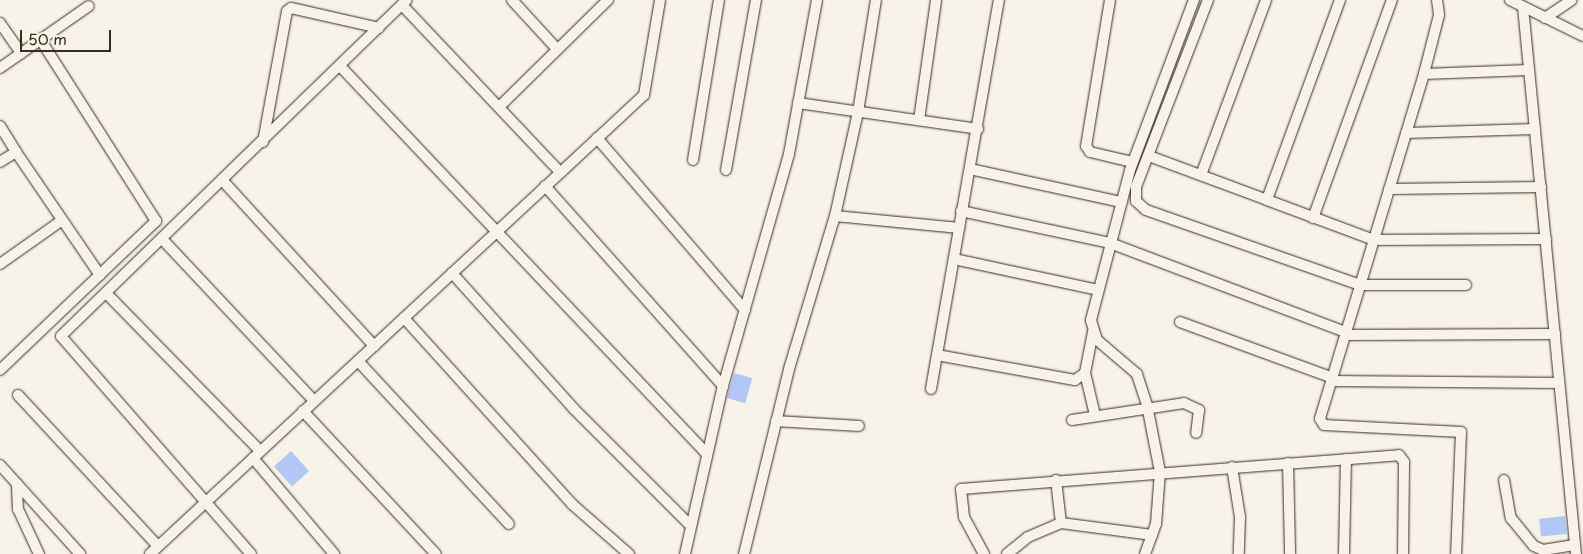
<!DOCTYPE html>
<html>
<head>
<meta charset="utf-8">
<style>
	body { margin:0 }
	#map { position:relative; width:1583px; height:554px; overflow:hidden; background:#f7f3e8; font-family:"Playpen Sans",sans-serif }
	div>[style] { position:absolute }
	.building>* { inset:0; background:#b1c8f6; transform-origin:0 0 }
	.roads { filter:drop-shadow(0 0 1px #3b2a1e) drop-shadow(0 0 1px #3b2a1e) }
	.street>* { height:10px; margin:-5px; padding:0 5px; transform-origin:5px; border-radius:5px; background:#f7f3e8 }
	span { translate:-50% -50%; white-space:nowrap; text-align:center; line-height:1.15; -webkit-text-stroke:4.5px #f7f3e8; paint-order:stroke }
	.scale { position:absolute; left:20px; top:30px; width:91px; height:22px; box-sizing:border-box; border:2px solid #3b2a1e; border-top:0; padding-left:6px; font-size:15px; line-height:18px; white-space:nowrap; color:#3b2a1e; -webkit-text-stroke:4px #f7f3e8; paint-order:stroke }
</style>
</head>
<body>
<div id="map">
	<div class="building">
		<i style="left:734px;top:373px;width:19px;height:26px;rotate:16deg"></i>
		<i style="left:291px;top:451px;width:27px;height:23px;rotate:48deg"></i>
		<i style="left:1565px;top:516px;width:18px;height:26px;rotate:84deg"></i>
	</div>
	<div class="roads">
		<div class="street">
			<i style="left:512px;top:0;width:67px;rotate:47.4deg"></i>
			<i style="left:1110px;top:0;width:148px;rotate:99.3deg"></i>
			<i style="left:1086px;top:146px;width:7px;rotate:56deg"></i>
			<i style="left:1090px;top:152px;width:43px;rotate:13.4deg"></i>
			<i style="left:1208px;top:0;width:200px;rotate:111.1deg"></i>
			<i style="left:1136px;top:187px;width:14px;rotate:90deg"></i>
			<i style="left:1136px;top:201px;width:13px;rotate:42deg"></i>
			<i style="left:1146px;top:210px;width:227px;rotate:19.3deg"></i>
			<i style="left:1360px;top:285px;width:106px"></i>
			<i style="left:1340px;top:0;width:213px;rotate:110.1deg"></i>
			<i style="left:1267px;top:200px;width:114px;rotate:20.5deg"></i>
			<i style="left:1374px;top:240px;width:172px;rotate:-0.3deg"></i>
			<i style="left:1437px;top:0;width:15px;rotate:82deg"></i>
			<i style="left:1439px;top:15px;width:61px;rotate:104.3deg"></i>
			<i style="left:1424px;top:74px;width:360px;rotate:106.8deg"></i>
			<i style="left:1320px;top:419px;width:7px;rotate:56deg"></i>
			<i style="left:1324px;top:425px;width:137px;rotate:2.9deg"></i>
			<i style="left:1461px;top:432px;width:122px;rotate:92.3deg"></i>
			<i style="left:1510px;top:0;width:81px;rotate:26.3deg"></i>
			<i style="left:402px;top:5px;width:230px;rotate:46.6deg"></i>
			<i style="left:1523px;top:7px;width:550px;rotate:84.47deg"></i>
			<i style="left:1545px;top:18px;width:32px;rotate:-34deg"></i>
			<i style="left:0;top:23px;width:37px;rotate:55deg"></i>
			<i style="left:340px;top:66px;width:533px;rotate:46.6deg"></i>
			<i style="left:0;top:68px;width:108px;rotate:-34.9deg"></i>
			<i style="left:1424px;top:74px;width:105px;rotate:-2.2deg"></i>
			<i style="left:798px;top:103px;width:182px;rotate:8.2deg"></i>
			<i style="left:499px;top:107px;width:153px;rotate:-44.5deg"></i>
			<i style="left:919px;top:120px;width:121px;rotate:-81.9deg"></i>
			<i style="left:0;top:126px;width:31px;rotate:58deg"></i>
			<i style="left:16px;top:152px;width:19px;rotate:148deg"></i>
			<i style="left:1406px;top:133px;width:129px;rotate:-1.8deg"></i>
			<i style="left:597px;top:138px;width:227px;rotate:49.3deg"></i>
			<i style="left:263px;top:142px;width:133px;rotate:-79.6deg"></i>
			<i style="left:287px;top:11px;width:5px;rotate:-37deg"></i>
			<i style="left:291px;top:8px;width:90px;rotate:12.8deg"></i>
			<i style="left:16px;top:152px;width:149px;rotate:55.7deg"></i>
			<i style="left:1149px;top:156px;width:126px;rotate:20.4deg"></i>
			<i style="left:693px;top:160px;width:162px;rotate:-80.8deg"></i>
			<i style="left:970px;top:169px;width:155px;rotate:12.3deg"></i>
			<i style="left:726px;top:170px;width:173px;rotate:-80deg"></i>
			<i style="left:1201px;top:175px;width:187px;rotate:-69.6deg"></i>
			<i style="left:223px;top:181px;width:224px;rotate:47.5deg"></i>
			<i style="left:545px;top:186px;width:268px;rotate:48.3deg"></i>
			<i style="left:1389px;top:189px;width:152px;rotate:-0.8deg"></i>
			<i style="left:961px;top:211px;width:152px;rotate:12.1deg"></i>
			<i style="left:1110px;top:243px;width:252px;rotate:20.7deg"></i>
			<i style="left:835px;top:216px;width:125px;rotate:5.5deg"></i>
			<i style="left:1313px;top:218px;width:232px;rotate:-70.1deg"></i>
			<i style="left:163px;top:240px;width:221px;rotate:46.8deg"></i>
			<i style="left:954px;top:259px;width:147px;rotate:12.1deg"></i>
			<i style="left:0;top:264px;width:75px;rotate:-35.2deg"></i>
			<i style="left:452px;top:273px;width:183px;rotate:48.1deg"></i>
			<i style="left:574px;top:409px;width:164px;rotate:45deg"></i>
			<i style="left:106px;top:293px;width:221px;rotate:45.7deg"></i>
			<i style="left:404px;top:318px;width:251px;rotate:47.9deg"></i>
			<i style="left:572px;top:504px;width:76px;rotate:41.3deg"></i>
			<i style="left:1180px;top:322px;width:163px;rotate:20.1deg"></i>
			<i style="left:1345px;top:335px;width:210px;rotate:-0.3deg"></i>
			<i style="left:937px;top:355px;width:140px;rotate:10.3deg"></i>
			<i style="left:1075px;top:380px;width:12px;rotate:-35deg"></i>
			<i style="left:1085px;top:373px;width:42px;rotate:-79deg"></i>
			<i style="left:358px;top:361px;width:222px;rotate:47.2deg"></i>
			<i style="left:0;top:370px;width:216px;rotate:-43.7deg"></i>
			<i style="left:156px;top:221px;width:216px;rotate:-122.5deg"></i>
			<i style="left:1085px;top:373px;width:43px;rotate:76.6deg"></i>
			<i style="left:1331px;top:381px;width:228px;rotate:0.5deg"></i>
			<i style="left:931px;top:389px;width:395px;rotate:-80.1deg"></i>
			<i style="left:18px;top:395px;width:206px;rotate:47.2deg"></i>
			<i style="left:303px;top:411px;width:195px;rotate:47.1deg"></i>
			<i style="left:1072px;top:420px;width:113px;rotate:-8.6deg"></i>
			<i style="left:1184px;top:403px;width:17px;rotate:25deg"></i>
			<i style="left:1199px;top:410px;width:23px;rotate:97deg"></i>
			<i style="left:776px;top:421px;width:83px;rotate:3.4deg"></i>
			<i style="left:253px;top:458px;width:126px;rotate:49.8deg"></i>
			<i style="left:1288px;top:463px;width:91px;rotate:88.7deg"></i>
			<i style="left:0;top:465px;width:120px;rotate:48deg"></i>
			<i style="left:1232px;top:467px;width:51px;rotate:80.9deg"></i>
			<i style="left:1240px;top:517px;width:37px;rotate:92deg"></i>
			<i style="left:1056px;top:480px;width:43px;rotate:83.4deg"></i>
			<i style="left:1504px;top:480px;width:39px;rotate:80deg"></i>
			<i style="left:1511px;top:518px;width:36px;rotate:51deg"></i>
			<i style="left:1534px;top:546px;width:10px;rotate:24deg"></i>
			<i style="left:1543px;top:550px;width:32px;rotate:-9deg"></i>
			<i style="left:17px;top:484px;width:25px;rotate:88deg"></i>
			<i style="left:18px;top:509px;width:50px;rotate:65deg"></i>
			<i style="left:150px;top:554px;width:674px;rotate:-42.9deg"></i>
			<i style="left:644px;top:95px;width:96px;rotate:-80.4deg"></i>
			<i style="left:251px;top:554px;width:289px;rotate:-131.1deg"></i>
			<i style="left:61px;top:336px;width:482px;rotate:-44.2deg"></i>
			<i style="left:685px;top:554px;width:172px;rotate:-77.3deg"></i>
			<i style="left:723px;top:386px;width:241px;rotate:-74.1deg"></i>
			<i style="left:789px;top:154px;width:157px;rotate:-79.7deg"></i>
			<i style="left:744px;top:554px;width:190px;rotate:-76.3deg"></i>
			<i style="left:789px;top:369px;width:160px;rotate:-73.3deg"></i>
			<i style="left:835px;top:216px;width:107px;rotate:-77.5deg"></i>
			<i style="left:858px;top:112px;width:113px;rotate:-80.9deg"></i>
			<i style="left:984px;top:554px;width:42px;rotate:-118.4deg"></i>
			<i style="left:964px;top:517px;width:28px;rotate:-96deg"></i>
			<i style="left:961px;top:489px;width:439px;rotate:-4.4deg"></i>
			<i style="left:1399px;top:455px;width:9px;rotate:54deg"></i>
			<i style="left:1404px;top:462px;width:92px;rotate:90.6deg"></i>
			<i style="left:1007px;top:554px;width:27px;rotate:-39deg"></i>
			<i style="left:1028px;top:537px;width:36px;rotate:-23deg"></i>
			<i style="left:1061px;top:523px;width:92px;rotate:7.5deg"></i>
			<i style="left:1145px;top:554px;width:32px;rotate:-70deg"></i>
			<i style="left:1156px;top:524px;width:52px;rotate:-85.6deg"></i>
			<i style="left:1160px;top:472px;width:68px;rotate:-101deg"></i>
			<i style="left:1147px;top:405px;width:33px;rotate:-108deg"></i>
			<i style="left:1137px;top:374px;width:52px;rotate:-139.6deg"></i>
			<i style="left:1097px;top:340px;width:21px;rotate:-107deg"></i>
			<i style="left:1091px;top:320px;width:155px;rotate:-75.4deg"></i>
			<i style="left:1130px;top:170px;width:182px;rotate:-69.4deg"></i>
			<i style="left:1344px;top:554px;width:95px;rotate:-88.8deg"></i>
		</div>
	</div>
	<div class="scale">50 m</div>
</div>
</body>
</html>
